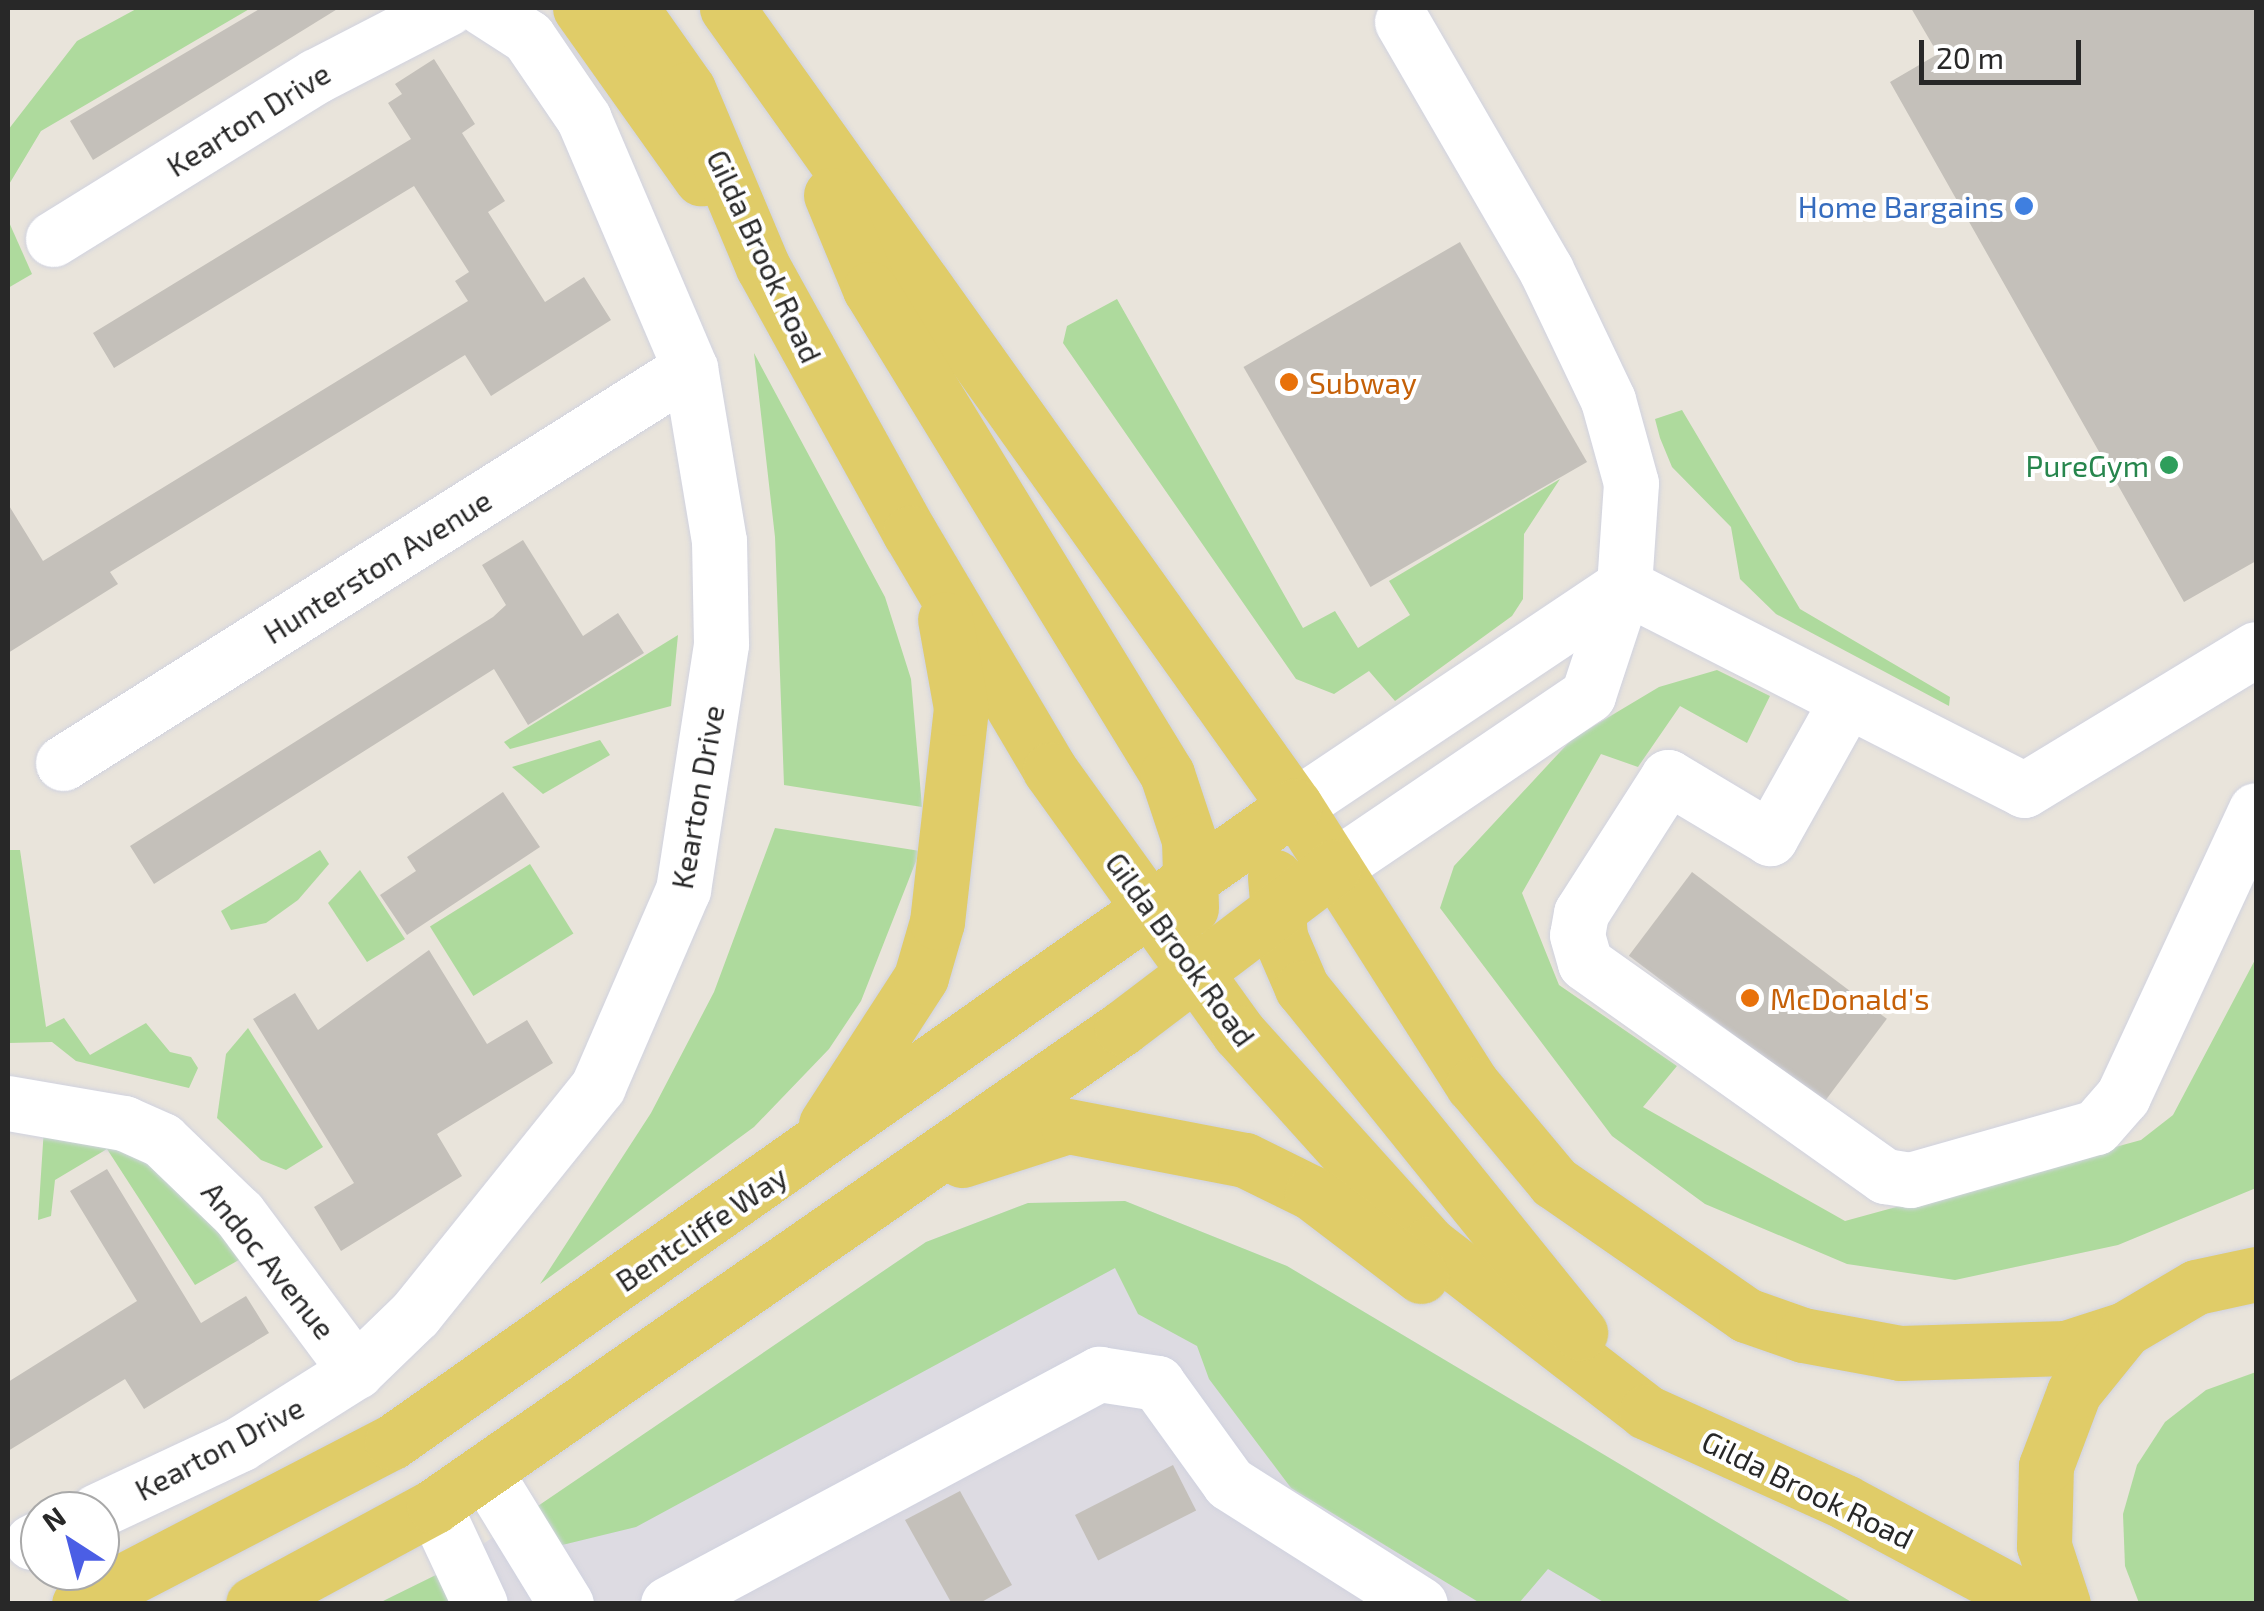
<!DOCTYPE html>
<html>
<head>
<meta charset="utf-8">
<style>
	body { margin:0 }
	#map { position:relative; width:2264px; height:1611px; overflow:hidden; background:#e9e4db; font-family:"Exo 2",sans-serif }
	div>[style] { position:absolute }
	.industrial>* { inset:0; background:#dddbe2 }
	.green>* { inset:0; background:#aeda9d; transform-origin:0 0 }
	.building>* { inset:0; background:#c4c0ba; transform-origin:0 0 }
	.roads { filter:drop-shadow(0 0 2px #d0d2df) drop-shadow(0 0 2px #d0d2df) }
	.minor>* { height:55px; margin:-27.5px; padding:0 27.5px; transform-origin:27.5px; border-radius:27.5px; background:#fff }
	.major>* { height:55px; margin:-27.5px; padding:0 27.5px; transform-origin:27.5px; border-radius:27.5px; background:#e0cc68 }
	.dots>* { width:28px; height:28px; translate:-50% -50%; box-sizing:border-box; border:5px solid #fff; border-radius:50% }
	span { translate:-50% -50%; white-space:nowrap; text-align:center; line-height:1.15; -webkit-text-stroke:8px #fff; paint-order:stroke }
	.street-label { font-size:30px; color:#282828 }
	.shop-label { font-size:30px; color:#366cbe }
	.right { translate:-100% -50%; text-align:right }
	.food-label { font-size:30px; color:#c56008 }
	.left { translate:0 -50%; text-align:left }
	.leisure-label { font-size:30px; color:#27864d }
	.frame { position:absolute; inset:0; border:10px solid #282828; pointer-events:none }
	.north { position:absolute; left:20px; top:1491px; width:100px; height:100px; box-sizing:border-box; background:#fff; border:2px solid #a9a9a9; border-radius:50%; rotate:324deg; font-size:28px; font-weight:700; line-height:40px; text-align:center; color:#282828 }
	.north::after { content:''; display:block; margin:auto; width:35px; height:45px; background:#4b5ee5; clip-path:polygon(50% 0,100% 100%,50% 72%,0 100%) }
	.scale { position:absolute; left:1919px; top:40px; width:162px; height:45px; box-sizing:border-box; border:5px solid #282828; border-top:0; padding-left:12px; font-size:30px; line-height:35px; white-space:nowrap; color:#282828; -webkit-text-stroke:8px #fff; paint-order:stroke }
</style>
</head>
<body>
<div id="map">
	<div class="industrial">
		<i style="clip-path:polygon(1125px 1201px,1287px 1266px,1853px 1603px,377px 1604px,442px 1572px,926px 1242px,1028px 1203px)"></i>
	</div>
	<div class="green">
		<i style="clip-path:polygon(138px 8px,251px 8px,41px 131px,8px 186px,8px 130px,77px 41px)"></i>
		<i style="clip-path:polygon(8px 220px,32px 274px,8px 288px)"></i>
		<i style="clip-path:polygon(1117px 299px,1303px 628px,1335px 611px,1358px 648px,1410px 615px,1389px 581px,1560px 479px,1524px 534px,1523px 599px,1512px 616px,1395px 701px,1369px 671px,1334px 694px,1296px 679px,1063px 343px,1067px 326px)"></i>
		<i style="clip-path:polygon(754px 353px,885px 597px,911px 679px,922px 807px,784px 785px,775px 537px)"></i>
		<i style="clip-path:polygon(1682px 410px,1800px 609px,1950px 697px,1949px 706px,1776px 614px,1740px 579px,1731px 527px,1672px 467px,1660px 438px,1655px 419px)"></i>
		<i style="clip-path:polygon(678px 635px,671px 706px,510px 749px,504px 742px)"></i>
		<i style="clip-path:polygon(1717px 670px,1770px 696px,1747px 743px,1680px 706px,1638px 767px,1601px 754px,1522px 893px,1559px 985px,1677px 1066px,1643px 1107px,1845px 1221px,2141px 1140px,2173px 1115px,2256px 958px,2256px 1188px,2118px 1245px,1955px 1280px,1847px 1264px,1705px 1204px,1612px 1136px,1440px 908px,1454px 866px,1572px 739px,1659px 687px)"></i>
		<i style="clip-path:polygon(600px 740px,610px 755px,543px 794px,512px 767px)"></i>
		<i style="clip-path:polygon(775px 828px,920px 851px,861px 1001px,829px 1049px,754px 1127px,540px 1284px,651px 1113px,714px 992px)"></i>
		<i style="clip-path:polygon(8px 850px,20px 850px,46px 1027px,64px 1018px,90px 1055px,146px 1023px,170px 1052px,191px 1057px,198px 1068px,189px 1088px,76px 1061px,52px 1042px,8px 1043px)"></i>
		<i style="clip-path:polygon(320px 850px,329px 864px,298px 900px,266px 923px,231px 930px,221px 911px)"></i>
		<i style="left:530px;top:864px;width:82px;height:118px;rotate:58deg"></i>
		<i style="clip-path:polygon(360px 870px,405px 939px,367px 962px,328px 903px)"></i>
		<i style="clip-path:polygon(248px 1028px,323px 1147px,286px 1170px,261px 1160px,217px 1118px,226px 1054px)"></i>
		<i style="clip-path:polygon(44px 1128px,142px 1152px,244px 1257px,195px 1285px,107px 1149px,55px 1180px,51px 1216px,38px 1220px)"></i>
		<i style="clip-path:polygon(1125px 1201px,1287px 1266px,1853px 1603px,1605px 1603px,1548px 1569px,1519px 1603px,1480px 1603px,1291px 1488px,1209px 1379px,1197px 1346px,1138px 1314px,1115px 1268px,636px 1527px,554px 1547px,532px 1510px,926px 1242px,1028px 1203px)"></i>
		<i style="clip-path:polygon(2256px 1372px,2256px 1603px,2139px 1603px,2125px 1566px,2123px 1514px,2137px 1465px,2165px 1422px,2206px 1390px)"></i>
		<i style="clip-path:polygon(442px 1572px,458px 1604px,377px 1604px)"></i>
	</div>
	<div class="building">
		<i style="clip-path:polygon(261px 8px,339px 8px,93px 160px,70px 121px)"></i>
		<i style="clip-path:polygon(1911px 8px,2256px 8px,2256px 561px,2184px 602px,1890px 82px,1938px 54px)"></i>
		<i style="clip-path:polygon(434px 59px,475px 124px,462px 133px,505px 201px,488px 212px,545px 302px,584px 277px,611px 320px,491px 396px,465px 355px,110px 572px,118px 584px,8px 653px,8px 504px,43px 561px,468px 301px,455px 281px,469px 272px,414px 186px,114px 368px,93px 333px,411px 139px,388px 103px,402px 94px,395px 84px)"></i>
		<i style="left:1460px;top:242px;width:254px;height:250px;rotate:60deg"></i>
		<i style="clip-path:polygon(523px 540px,583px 636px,618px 613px,644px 653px,528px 725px,494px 669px,154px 884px,130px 846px,493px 617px,506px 605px,482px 565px)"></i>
		<i style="clip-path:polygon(503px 792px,540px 847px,407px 935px,380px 895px,416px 871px,407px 857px)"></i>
		<i style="left:1692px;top:872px;width:244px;height:105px;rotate:37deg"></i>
		<i style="clip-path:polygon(429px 950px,487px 1044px,527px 1020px,553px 1063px,437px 1134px,462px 1176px,341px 1251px,314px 1207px,354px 1183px,253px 1019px,295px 993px,318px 1030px)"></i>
		<i style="clip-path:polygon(107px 1169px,201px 1323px,246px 1296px,269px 1333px,144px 1409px,125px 1379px,8px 1451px,8px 1382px,137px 1301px,70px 1191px)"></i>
		<i style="left:1173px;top:1465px;width:51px;height:110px;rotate:63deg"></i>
		<i style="clip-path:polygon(960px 1491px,1012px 1585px,978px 1604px,952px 1604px,905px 1520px)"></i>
	</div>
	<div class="roads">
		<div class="minor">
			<i style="left:53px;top:239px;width:309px;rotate:-31.8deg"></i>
			<i style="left:316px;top:76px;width:148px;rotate:-27.3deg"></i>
			<i style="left:1624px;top:586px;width:449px;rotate:27deg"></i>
			<i style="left:2024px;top:790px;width:271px;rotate:-31.3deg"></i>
			<i style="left:1846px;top:702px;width:156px;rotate:119.2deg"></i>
			<i style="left:1770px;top:838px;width:119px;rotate:-149.1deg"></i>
			<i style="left:1668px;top:777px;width:161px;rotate:122.6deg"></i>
			<i style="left:1581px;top:913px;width:22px;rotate:100deg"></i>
			<i style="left:1577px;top:935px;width:29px;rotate:74deg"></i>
			<i style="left:1585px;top:963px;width:368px;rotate:35.4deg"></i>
			<i style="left:1885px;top:1176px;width:25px;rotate:9deg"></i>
			<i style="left:1910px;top:1180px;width:193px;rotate:-15.9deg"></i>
			<i style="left:2096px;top:1127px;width:41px;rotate:-48.9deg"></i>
			<i style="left:2123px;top:1096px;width:315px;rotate:-65.1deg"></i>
			<i style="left:63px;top:763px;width:741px;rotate:-32.21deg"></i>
			<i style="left:1295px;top:806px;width:396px;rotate:-33.8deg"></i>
			<i style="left:1334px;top:867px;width:307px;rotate:-34.1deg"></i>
			<i style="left:1588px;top:695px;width:115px;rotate:-71.7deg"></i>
			<i style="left:1624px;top:586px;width:103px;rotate:-86.1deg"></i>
			<i style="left:1631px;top:483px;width:86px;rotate:-105.5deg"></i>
			<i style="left:1608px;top:400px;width:144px;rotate:-115.5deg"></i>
			<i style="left:1546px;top:270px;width:287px;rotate:-120.1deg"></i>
			<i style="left:8px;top:1103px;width:118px;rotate:9.8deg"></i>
			<i style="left:124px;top:1123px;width:42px;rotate:24.1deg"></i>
			<i style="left:162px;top:1140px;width:107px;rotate:43.9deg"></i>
			<i style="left:239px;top:1214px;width:196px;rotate:53.3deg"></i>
			<i style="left:485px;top:1472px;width:155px;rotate:58.5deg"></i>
			<i style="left:434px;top:1506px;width:108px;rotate:64.9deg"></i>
			<i style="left:97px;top:1511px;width:158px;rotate:-25.1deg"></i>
			<i style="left:240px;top:1444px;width:137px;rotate:-32.2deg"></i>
			<i style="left:356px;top:1371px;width:82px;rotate:-44deg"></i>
			<i style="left:415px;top:1314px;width:292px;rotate:-51.2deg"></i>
			<i style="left:598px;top:1086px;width:214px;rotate:-66.6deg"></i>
			<i style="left:683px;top:890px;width:249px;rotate:-81.2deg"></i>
			<i style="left:721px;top:644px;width:103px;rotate:-91.1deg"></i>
			<i style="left:719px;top:541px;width:175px;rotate:-99.5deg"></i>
			<i style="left:690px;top:368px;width:271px;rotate:-113.1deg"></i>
			<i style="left:584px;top:119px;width:99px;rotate:-124.3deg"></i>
			<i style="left:528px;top:37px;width:54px;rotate:-147.2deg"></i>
			<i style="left:32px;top:1542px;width:9px;rotate:-27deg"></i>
			<i style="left:668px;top:1604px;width:489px;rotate:-28.1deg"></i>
			<i style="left:1099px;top:1374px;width:59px;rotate:8.8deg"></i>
			<i style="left:1157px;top:1383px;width:123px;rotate:54.2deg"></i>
			<i style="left:1229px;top:1483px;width:226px;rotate:32.4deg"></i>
		</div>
		<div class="major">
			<i style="left:580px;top:8px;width:209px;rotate:54.6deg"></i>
			<i style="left:631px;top:8px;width:99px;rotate:54.9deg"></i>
			<i style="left:688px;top:89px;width:193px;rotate:67.2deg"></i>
			<i style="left:763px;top:267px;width:304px;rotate:61.1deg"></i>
			<i style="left:910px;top:533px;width:275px;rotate:59.4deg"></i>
			<i style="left:1050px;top:770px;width:324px;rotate:54.3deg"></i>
			<i style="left:1239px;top:1033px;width:284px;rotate:48deg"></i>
			<i style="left:1429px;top:1244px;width:274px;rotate:37.7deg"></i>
			<i style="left:1646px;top:1412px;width:218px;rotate:24.3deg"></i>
			<i style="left:1845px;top:1502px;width:216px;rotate:28.2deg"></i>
			<i style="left:727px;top:8px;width:980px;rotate:54.56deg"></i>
			<i style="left:1295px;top:806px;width:331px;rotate:57.5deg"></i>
			<i style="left:1473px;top:1085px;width:126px;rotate:50.1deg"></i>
			<i style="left:1554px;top:1182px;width:234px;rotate:34.7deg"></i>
			<i style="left:1746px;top:1315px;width:60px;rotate:19.3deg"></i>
			<i style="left:1803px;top:1335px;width:99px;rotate:10.5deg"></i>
			<i style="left:1900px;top:1353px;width:166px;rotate:-1.7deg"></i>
			<i style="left:2066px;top:1348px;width:62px;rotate:-17.9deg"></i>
			<i style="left:831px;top:195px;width:102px;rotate:67.5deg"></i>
			<i style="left:870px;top:289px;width:569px;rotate:58.52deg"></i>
			<i style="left:1167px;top:774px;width:70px;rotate:71.6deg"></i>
			<i style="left:1189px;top:840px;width:68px;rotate:88.3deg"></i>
			<i style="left:1275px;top:877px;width:60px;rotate:85.2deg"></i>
			<i style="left:1280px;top:937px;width:56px;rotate:66.7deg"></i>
			<i style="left:1302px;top:988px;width:443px;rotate:51.1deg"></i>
			<i style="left:826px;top:1124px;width:175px;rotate:-57.1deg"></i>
			<i style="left:921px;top:977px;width:57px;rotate:-73.8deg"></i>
			<i style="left:937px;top:922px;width:215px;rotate:-83.6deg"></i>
			<i style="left:961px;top:708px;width:90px;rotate:-100.2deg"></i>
			<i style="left:962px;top:1160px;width:111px;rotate:-17.8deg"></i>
			<i style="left:1068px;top:1126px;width:180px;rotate:10.9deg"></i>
			<i style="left:1245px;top:1160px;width:75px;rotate:26.2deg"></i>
			<i style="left:1312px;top:1193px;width:137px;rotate:37.3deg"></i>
			<i style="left:79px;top:1604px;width:352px;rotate:-27.4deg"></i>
			<i style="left:392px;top:1442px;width:1104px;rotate:-35.16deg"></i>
			<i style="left:253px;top:1604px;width:206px;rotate:-28.4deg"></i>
			<i style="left:434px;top:1506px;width:838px;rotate:-34.79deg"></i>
			<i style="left:1122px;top:1028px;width:266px;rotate:-37.2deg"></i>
			<i style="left:2063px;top:1604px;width:61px;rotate:-108.1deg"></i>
			<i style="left:2044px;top:1546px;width:80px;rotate:-88.6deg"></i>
			<i style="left:2046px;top:1466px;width:79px;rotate:-69.3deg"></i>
			<i style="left:2074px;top:1392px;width:81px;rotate:-51deg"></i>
			<i style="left:2125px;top:1329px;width:82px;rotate:-30.6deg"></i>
			<i style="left:2196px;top:1287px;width:61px;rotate:-12.2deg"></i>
		</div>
	</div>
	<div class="dots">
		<i style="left:2024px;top:206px;background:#3f7fe0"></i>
		<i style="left:1289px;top:382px;background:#e8710a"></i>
		<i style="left:2169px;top:465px;background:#2e9e5b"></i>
		<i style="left:1750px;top:998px;background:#e8710a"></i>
	</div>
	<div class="street-label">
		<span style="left:248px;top:119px;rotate:-32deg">Kearton Drive</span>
		<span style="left:765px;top:256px;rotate:65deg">Gilda Brook Road</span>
		<span style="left:377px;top:566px;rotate:-32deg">Hunterston Avenue</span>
		<span style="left:697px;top:797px;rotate:-80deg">Kearton Drive</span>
		<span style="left:1181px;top:949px;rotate:54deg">Gilda Brook Road</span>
		<span style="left:701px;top:1228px;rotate:-34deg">Bentcliffe Way</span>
		<span style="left:269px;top:1260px;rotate:51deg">Andoc Avenue</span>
		<span style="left:219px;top:1448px;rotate:-28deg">Kearton Drive</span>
		<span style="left:1808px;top:1489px;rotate:26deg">Gilda Brook Road</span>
	</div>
	<div class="shop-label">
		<span class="right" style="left:2004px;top:206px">Home Bargains</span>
	</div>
	<div class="food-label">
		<span class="left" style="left:1309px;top:382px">Subway</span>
		<span class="left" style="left:1770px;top:998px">McDonald's</span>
	</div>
	<div class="leisure-label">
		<span class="right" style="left:2149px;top:465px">PureGym</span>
	</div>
	<div class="frame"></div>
	<div class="north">N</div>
	<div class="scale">20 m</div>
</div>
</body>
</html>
